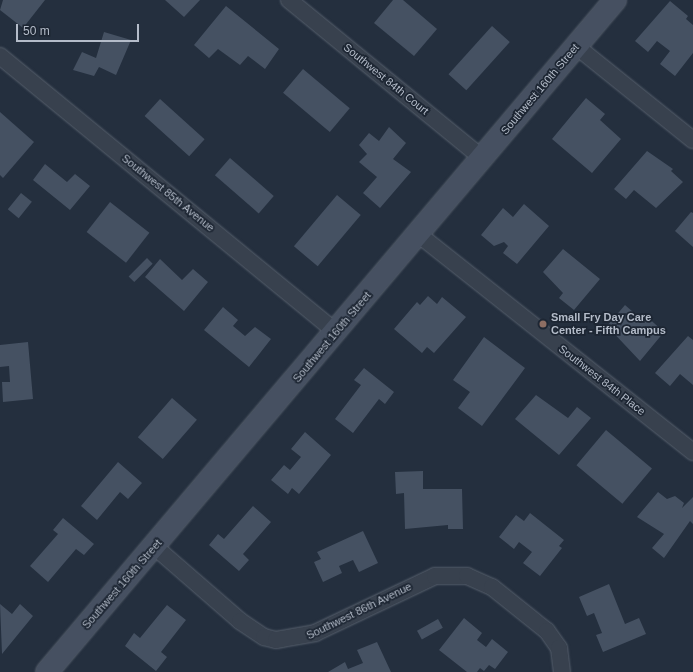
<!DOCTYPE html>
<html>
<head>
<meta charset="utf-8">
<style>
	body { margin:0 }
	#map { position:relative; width:693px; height:672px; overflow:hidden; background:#242f3e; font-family:Helvetica,sans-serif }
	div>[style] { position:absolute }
	.building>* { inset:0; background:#455162; transform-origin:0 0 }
	.roads { filter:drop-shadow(0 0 1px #565f6c) drop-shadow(0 0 1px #565f6c) }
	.street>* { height:16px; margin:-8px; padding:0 8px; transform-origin:8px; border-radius:8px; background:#38414e }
	.secondary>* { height:22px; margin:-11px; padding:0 11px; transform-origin:11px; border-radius:11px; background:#465061 }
	.dots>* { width:11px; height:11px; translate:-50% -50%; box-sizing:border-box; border:2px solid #1d2633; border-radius:50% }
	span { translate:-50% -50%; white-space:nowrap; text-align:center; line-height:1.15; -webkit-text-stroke:3.5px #1d2633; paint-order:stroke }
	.street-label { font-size:11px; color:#b4bcc9 }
	.poi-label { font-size:11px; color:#b4bcc9; font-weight:700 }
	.left { translate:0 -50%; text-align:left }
	.scale { position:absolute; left:16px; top:24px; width:123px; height:18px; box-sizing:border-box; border:2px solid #b4bcc9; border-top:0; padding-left:5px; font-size:12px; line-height:14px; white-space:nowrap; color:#b4bcc9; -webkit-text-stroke:3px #1d2633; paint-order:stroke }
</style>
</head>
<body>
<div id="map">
	<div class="building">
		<i style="clip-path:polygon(3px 0,45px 0,23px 28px,0 10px)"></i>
		<i style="clip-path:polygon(165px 0,200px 0,184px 17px)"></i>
		<i style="clip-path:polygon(393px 0,403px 0,437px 29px,414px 56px,374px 23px)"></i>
		<i style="clip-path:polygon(670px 1px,688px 16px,686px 19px,693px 25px,693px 53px,675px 76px,660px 64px,670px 51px,657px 41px,648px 52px,635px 41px)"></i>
		<i style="clip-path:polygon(226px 6px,279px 49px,265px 69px,248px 56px,240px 65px,218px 49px,209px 58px,194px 45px)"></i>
		<i style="left:492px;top:26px;width:24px;height:65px;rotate:42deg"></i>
		<i style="clip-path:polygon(104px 32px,131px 40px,116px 75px,99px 67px,94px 76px,73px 70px,82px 52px,96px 58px)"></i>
		<i style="left:303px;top:69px;width:61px;height:31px;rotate:40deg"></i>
		<i style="clip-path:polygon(586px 98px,605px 114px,600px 120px,621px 139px,592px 173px,552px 139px)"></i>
		<i style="left:160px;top:99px;width:60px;height:23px;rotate:42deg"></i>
		<i style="clip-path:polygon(0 112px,34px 142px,3px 178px,0 175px)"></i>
		<i style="clip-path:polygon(389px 127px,406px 143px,393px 159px,411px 172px,380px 208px,363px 193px,377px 177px,359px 162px,367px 154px,359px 145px,369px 133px,379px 141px)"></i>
		<i style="clip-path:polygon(647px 151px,673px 169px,671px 171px,683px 182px,656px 208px,634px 190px,626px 199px,614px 189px)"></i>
		<i style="left:230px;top:158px;width:58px;height:23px;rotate:41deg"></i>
		<i style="clip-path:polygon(45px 164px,67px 182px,75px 174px,90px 186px,70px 210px,33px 180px)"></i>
		<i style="left:21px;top:193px;width:14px;height:21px;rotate:39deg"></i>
		<i style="left:337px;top:195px;width:31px;height:67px;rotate:40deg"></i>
		<i style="left:110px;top:202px;width:50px;height:38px;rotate:38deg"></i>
		<i style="clip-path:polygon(524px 204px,549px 226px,517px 264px,503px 253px,508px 246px,504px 242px,494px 246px,481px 235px,503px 208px,513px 217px)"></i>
		<i style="clip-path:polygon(691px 212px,693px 213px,693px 247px,675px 231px)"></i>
		<i style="clip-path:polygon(563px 249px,600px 279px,574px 310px,559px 298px,563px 293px,543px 272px)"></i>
		<i style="left:147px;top:258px;width:8px;height:26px;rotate:45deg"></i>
		<i style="clip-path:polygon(160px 259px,182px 280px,193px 269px,208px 282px,184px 311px,145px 277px)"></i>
		<i style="clip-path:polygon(428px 296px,437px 304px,442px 297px,466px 317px,434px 353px,427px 347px,422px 353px,394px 329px,417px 302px,420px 305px)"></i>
		<i style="clip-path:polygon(625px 305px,641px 319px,645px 315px,664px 332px,640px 361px,607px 326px)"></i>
		<i style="clip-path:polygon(223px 307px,238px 320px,233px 326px,245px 336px,255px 327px,271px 339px,249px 367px,204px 330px)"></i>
		<i style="clip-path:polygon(688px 336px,693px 340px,693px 385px,680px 374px,670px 386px,655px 373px)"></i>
		<i style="clip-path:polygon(484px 337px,525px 368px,482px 426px,458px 408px,470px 392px,453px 380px)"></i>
		<i style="clip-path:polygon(28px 342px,33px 399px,3px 402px,2px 382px,10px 382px,9px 366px,0 367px,0 345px)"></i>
		<i style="clip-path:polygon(364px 368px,394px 392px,385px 404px,379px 399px,353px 433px,335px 419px,361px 385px,354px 380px)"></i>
		<i style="clip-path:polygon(536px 395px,568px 418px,577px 407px,591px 418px,559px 455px,515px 419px)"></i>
		<i style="left:172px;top:398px;width:33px;height:52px;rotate:41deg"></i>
		<i style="left:606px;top:430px;width:60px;height:46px;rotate:40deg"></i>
		<i style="clip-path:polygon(305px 432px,331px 455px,299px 494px,292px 488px,288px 494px,271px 480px,284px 465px,290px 470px,301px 457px,291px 449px)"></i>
		<i style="clip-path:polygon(118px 462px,142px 483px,128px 499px,120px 492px,97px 520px,81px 506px)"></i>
		<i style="clip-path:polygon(423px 471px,423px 489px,462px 489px,463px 529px,448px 529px,448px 525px,405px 529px,404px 493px,396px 494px,395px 472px)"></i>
		<i style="clip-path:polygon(658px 492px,667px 499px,675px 496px,684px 503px,682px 508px,693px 497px,693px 524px,690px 521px,664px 558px,652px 548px,664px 534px,637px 517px)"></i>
		<i style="clip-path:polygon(253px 506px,271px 522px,243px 554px,249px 560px,239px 571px,209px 545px,218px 534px,224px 539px)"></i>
		<i style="clip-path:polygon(530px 513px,564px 540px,559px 546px,562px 548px,540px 576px,523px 563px,532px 552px,519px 542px,514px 549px,499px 537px,516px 515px,524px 521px)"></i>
		<i style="clip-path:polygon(63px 518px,94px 544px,84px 555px,76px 549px,48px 582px,30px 566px,58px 534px,53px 530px)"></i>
		<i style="clip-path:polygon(363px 531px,378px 563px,359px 572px,353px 560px,339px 566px,342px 573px,323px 582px,314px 562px,321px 559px,317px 552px)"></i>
		<i style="clip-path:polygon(609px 584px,625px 624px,639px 618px,646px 634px,603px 652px,596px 635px,602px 633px,594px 613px,587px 616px,579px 597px)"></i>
		<i style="clip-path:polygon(0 604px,12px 614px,20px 604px,33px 616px,2px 654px)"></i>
		<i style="clip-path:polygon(167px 605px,186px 620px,161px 652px,167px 657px,156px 671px,125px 646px,134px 633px,140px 638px)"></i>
		<i style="clip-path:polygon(464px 618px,482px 633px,477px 640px,486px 647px,492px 639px,508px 652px,495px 669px,489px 665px,484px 671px,480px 668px,477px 672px,467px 672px,439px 650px)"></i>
		<i style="left:438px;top:619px;width:10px;height:24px;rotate:61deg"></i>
		<i style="clip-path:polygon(377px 642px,391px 672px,328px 672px,345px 662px,348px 669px,363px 663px,357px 650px)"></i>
	</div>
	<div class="roads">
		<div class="street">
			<i style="left:289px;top:0;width:249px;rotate:39.3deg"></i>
			<i style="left:576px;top:46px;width:150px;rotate:38.8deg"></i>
			<i style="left:0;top:56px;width:435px;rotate:39.4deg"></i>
			<i style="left:418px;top:234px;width:351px;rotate:38.4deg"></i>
			<i style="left:155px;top:547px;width:113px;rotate:41deg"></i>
			<i style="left:240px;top:621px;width:29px;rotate:34deg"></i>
			<i style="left:264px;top:637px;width:12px;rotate:14deg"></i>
			<i style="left:276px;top:640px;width:40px;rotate:-10deg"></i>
			<i style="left:315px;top:633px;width:133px;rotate:-25.4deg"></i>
			<i style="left:435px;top:576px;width:32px"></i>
			<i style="left:467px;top:576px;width:27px;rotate:24deg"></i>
			<i style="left:492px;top:587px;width:70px;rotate:38.7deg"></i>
			<i style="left:547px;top:631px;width:21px;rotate:55deg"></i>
			<i style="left:559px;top:648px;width:24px;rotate:83deg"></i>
		</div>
		<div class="secondary">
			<i style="left:47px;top:672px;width:880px;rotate:-49.79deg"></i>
		</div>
	</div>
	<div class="dots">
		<i style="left:543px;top:324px;background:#8d6e63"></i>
	</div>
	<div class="street-label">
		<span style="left:386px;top:79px;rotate:39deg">Southwest 84th Court</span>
		<span style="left:540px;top:89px;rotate:-50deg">Southwest 160th Street</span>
		<span style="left:168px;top:193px;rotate:39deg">Southwest 85th Avenue</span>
		<span style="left:332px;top:337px;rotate:-50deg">Southwest 160th Street</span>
		<span style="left:602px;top:380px;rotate:38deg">Southwest 84th Place</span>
		<span style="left:122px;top:584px;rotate:-49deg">Southwest 160th Street</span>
		<span style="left:359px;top:611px;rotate:-26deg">Southwest 86th Avenue</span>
	</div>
	<div class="poi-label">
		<span class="left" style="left:551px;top:324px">Small Fry Day Care<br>Center - Fifth Campus</span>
	</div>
	<div class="scale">50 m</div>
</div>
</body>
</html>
